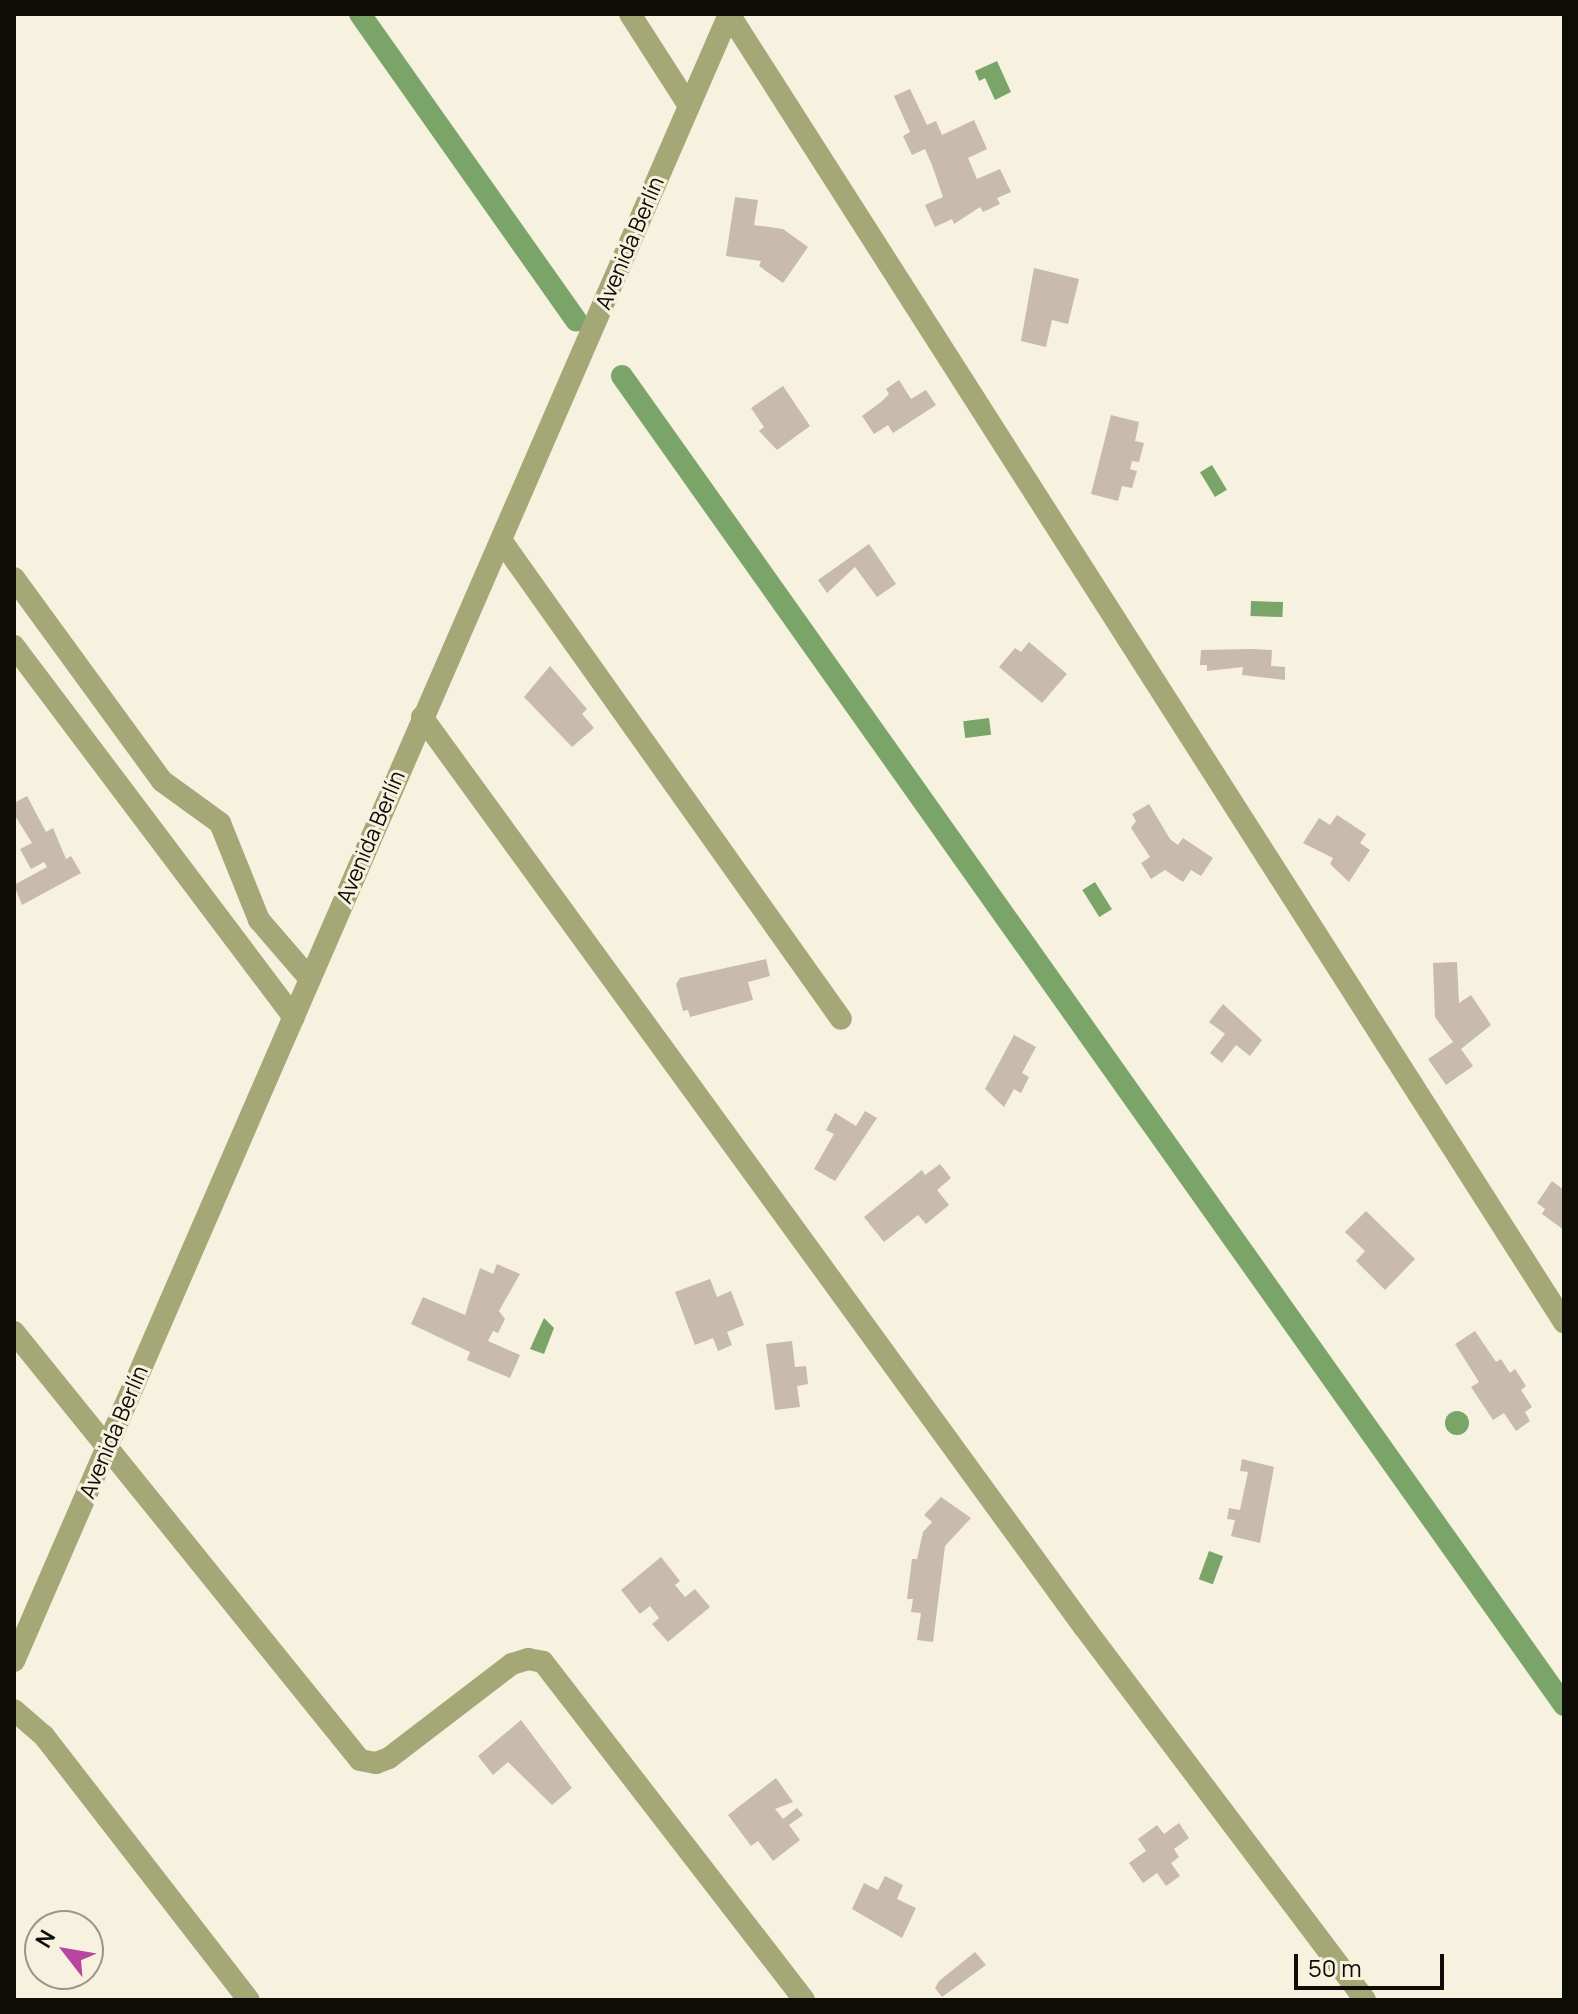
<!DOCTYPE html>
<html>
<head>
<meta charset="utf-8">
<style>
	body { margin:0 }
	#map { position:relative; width:1578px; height:2014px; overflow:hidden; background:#f7f1df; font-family:Manrope,sans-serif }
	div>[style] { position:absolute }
	.water>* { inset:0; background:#7ba469; transform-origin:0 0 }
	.round { border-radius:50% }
	.canal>* { height:22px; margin:-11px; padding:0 11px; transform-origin:11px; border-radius:11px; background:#7ba469 }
	.building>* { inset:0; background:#c8baac }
	.minor>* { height:22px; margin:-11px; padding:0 11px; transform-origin:11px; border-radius:11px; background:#a3a876 }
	span { translate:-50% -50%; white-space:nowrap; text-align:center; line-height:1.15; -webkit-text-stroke:6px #f7f1df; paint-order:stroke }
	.street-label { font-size:22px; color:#0e0c06 }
	.frame { position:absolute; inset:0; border:16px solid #0e0c06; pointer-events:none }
	.north { position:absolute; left:24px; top:1910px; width:80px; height:80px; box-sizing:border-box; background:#f7f1df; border:2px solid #9a9588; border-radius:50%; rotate:301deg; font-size:22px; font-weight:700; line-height:32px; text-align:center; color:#0e0c06 }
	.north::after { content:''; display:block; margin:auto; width:28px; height:36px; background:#b746a1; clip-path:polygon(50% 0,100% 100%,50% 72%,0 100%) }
	.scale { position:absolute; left:1294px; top:1954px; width:150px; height:36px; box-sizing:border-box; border:4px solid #0e0c06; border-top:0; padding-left:10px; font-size:24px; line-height:28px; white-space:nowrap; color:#0e0c06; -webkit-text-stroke:6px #f7f1df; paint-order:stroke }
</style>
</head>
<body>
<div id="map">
	<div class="water">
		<i style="clip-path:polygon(997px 61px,1011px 92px,995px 100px,985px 78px,979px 81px,975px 71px)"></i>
		<i style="left:1212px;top:465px;width:29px;height:14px;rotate:59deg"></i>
		<i style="left:1251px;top:601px;width:32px;height:15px;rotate:2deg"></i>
		<i style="left:989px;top:718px;width:17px;height:26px;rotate:83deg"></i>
		<i style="left:1095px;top:882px;width:32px;height:15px;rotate:58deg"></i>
		<i style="clip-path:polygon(544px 1318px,554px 1328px,544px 1354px,530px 1349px)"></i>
		<i class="round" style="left:1445px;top:1411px;width:24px;height:24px"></i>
		<i style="left:1209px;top:1551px;width:15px;height:30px;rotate:20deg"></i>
	</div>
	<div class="canal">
		<i style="left:360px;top:14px;width:375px;rotate:54.8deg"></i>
		<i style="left:622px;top:376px;width:1629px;rotate:54.67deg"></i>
	</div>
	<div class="building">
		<i style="clip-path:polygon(910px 89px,927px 125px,936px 121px,942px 135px,974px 120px,987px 149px,968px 158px,977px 179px,1000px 169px,1011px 192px,997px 198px,1000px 204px,983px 212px,980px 207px,954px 224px,952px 219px,935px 227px,925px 205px,943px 197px,932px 165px,925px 149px,912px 155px,903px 136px,910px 132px,894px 96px)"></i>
		<i style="clip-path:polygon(735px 197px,758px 200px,754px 225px,783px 229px,808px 247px,783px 283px,759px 266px,761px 261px,726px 256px)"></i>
		<i style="clip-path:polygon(1034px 268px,1079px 279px,1068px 324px,1052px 320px,1046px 347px,1021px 341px)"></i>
		<i style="clip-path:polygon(899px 380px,911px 399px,926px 390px,936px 405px,893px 433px,888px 425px,874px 434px,862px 416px,881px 402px,889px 394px,886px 389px)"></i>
		<i style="clip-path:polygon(783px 386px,810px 426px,777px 450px,759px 431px,764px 427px,751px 408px)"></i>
		<i style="clip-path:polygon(1111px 415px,1139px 422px,1135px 441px,1144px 443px,1139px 462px,1132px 461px,1130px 469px,1137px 471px,1132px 488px,1122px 486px,1118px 501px,1091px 494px)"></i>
		<i style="clip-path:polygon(869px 544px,896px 584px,877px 597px,855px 567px,827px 593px,818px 580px)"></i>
		<i style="clip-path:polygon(1029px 642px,1067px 674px,1042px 703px,999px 667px,1015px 648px,1021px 652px)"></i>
		<i style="clip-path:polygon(1250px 649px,1272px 650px,1271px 666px,1285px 667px,1285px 680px,1242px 675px,1243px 667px,1207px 671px,1207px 665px,1200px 665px,1201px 650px)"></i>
		<i style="clip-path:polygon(550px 666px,587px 709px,582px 714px,594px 728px,572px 747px,524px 697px)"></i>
		<i style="clip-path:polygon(27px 796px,46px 832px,53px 828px,66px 859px,71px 856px,81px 873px,22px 905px,14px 885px,47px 867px,44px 862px,31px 869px,20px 849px,32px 843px,14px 814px,14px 803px)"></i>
		<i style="clip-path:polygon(1149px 804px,1170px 839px,1178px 845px,1183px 838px,1213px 858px,1201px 876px,1191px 870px,1183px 882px,1165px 870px,1151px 879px,1141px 863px,1150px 857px,1131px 828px,1136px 821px,1132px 814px)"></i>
		<i style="clip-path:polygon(1337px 815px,1366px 834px,1360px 843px,1370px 850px,1349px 882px,1330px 864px,1333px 858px,1303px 843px,1319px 818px,1330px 825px)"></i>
		<i style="clip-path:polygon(766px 959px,770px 976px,748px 982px,753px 1000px,690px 1017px,688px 1010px,683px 1011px,676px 984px,680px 978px)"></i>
		<i style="clip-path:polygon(1457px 962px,1459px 1003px,1471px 995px,1491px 1025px,1461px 1049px,1473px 1066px,1446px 1085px,1428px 1059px,1453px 1042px,1435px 1017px,1433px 963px)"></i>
		<i style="clip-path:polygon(1223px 1004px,1262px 1040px,1250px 1056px,1236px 1045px,1222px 1063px,1210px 1053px,1225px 1034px,1209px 1022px)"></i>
		<i style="clip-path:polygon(1014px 1035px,1036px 1047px,1022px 1073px,1029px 1077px,1021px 1093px,1014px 1089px,1004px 1107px,985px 1089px)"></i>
		<i style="clip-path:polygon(865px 1111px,877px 1118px,835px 1181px,814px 1169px,834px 1134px,826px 1130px,835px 1113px,856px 1126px)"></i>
		<i style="clip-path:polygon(940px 1164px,951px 1178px,937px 1190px,949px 1205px,926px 1224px,918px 1215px,884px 1242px,864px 1217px,922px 1170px,925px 1175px)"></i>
		<i style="clip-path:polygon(1552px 1181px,1564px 1190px,1564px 1230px,1542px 1214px,1545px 1209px,1537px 1203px)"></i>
		<i style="clip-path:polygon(1366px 1211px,1415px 1259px,1385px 1290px,1356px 1261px,1365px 1251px,1345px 1232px)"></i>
		<i style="clip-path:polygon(497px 1264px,520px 1274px,499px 1311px,505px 1319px,498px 1333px,493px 1331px,488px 1341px,520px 1355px,510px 1378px,467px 1360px,470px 1352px,411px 1324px,423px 1297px,465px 1315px,480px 1268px,493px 1274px)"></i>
		<i style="clip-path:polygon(710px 1279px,717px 1297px,731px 1291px,744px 1325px,727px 1332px,732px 1345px,718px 1351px,713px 1338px,695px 1345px,675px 1292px)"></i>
		<i style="clip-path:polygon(1475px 1331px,1496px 1362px,1501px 1359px,1510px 1373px,1515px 1369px,1526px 1386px,1521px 1390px,1532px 1407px,1525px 1412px,1530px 1421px,1516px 1431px,1504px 1413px,1493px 1420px,1471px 1387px,1479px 1382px,1455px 1344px)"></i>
		<i style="clip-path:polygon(792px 1341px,795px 1367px,806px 1366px,808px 1384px,797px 1386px,800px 1407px,775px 1410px,766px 1344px)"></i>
		<i style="clip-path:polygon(1242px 1459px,1274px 1467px,1260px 1543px,1231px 1536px,1235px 1520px,1227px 1519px,1229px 1508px,1240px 1510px,1248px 1472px,1240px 1471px)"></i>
		<i style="clip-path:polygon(941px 1497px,971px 1518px,945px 1546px,933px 1642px,917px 1640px,921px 1613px,911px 1612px,913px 1599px,907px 1599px,912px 1559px,917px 1559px,923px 1532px,932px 1522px,924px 1515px)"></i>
		<i style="clip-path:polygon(661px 1557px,680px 1581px,675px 1585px,685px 1597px,695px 1589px,710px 1607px,668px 1642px,652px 1624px,659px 1618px,650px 1606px,640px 1614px,621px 1590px)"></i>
		<i style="clip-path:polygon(521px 1720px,572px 1788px,552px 1805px,508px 1762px,493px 1775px,478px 1756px)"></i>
		<i style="clip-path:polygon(776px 1778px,793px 1802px,775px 1809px,783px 1819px,797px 1808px,803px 1815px,789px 1825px,800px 1840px,773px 1861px,758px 1841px,751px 1846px,728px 1815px)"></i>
		<i style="clip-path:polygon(1179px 1823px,1189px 1838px,1174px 1849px,1179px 1857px,1171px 1863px,1180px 1876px,1166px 1886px,1157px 1873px,1143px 1883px,1129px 1863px,1146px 1851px,1138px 1839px,1157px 1825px,1164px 1834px)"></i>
		<i style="clip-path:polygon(885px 1876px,903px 1885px,897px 1899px,916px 1908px,902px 1938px,852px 1909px,864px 1883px,878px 1890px)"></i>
		<i style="clip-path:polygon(975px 1952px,986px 1965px,942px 1997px,935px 1988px,939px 1981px)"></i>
	</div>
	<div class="minor">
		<i style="left:630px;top:14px;width:109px;rotate:57.3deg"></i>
		<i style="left:729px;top:14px;width:1552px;rotate:57.45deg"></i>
		<i style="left:501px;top:540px;width:587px;rotate:54.63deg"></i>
		<i style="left:14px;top:578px;width:251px;rotate:53.9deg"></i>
		<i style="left:162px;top:781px;width:72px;rotate:35.9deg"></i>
		<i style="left:220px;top:823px;width:105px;rotate:68.1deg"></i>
		<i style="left:259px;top:920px;width:78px;rotate:49.2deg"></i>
		<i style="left:14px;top:646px;width:465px;rotate:53deg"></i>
		<i style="left:422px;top:717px;width:1125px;rotate:53.97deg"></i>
		<i style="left:1084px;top:1627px;width:467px;rotate:53deg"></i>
		<i style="left:14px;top:1332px;width:550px;rotate:51.05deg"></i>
		<i style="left:360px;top:1760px;width:16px;rotate:11deg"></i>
		<i style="left:376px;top:1763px;width:14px;rotate:-21deg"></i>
		<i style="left:389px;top:1758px;width:155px;rotate:-37.4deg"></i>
		<i style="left:512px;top:1664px;width:17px;rotate:-17deg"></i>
		<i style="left:528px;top:1659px;width:15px;rotate:11deg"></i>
		<i style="left:543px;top:1662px;width:427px;rotate:52.3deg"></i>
		<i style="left:14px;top:1661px;width:1796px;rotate:-66.53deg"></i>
		<i style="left:14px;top:1710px;width:40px;rotate:41deg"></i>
		<i style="left:44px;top:1736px;width:334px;rotate:52.2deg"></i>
	</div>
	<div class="street-label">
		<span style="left:630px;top:243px;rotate:-67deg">Avenida Berlín</span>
		<span style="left:371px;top:837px;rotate:-67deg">Avenida Berlín</span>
		<span style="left:114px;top:1432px;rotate:-67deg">Avenida Berlín</span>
	</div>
	<div class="frame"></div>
	<div class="north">N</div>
	<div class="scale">50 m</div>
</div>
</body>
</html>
